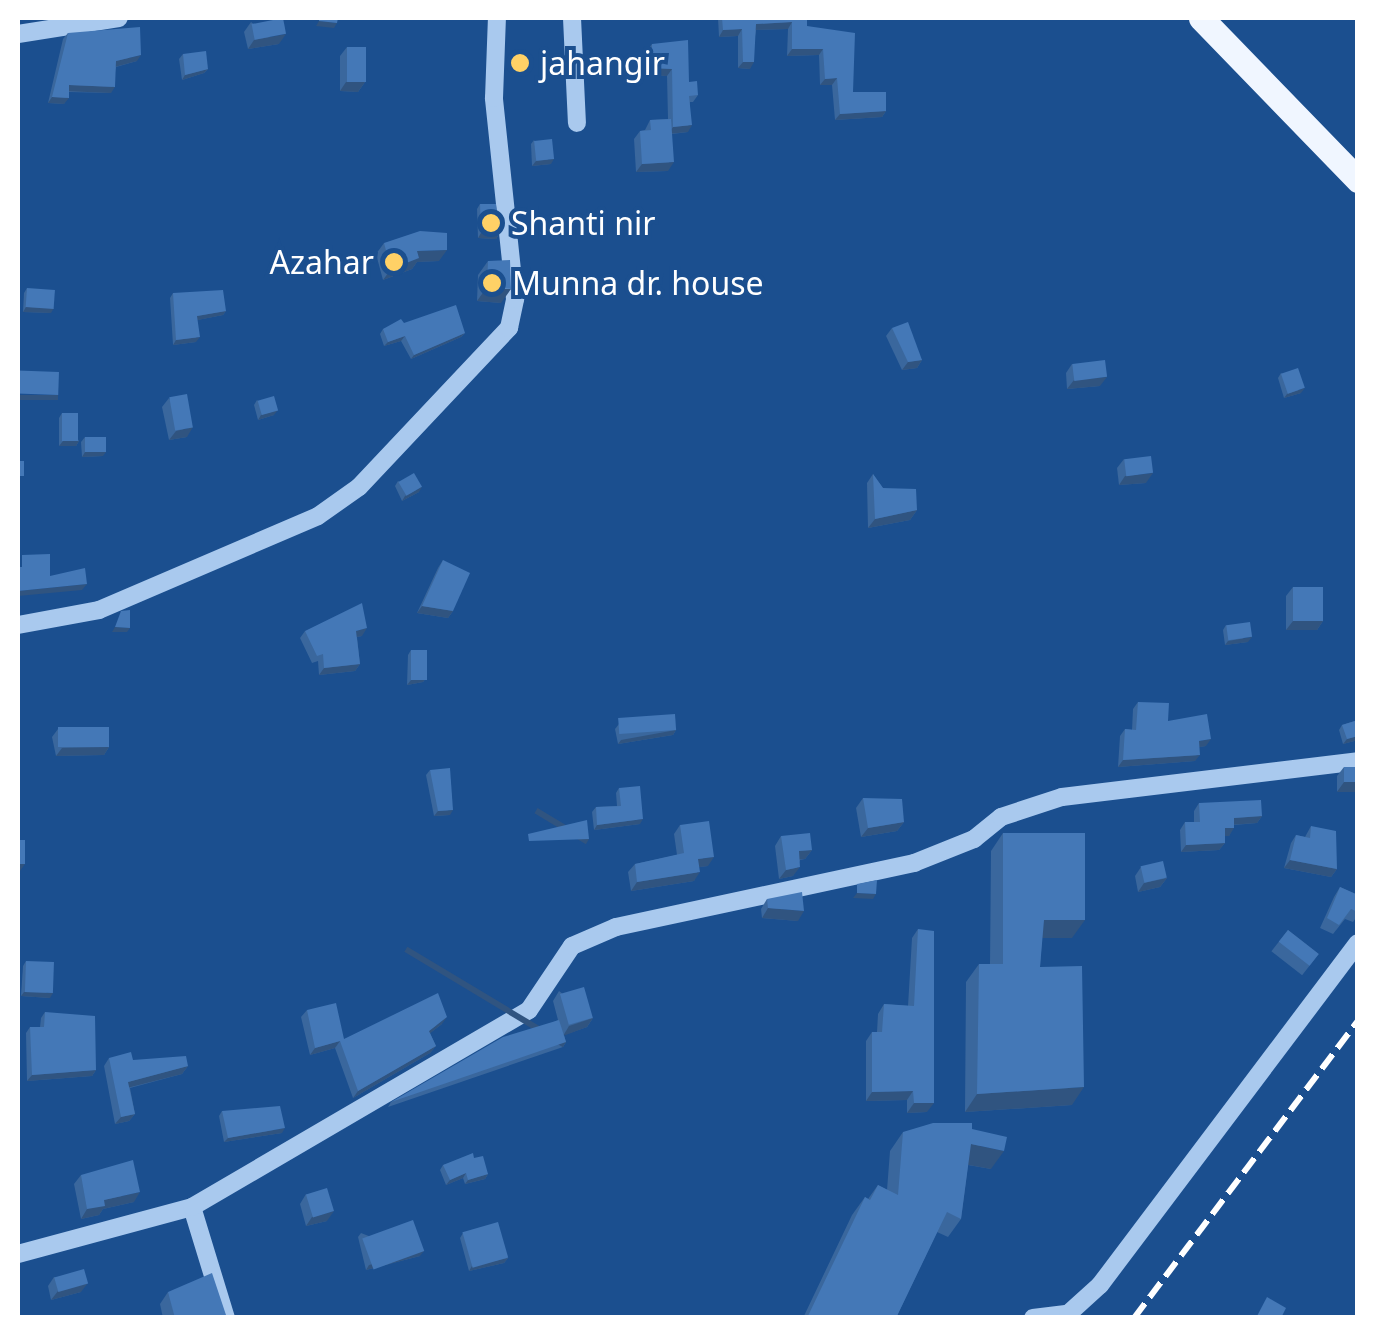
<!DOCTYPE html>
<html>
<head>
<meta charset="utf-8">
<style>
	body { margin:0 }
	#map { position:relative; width:1375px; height:1335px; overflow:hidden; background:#1b4f8f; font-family:"Noto Sans",sans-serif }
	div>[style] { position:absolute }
	.minor>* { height:18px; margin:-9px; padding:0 9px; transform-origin:9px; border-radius:9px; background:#a9c9ee }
	.major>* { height:25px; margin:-12.5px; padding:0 12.5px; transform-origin:12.5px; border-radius:12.5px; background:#f0f6ff }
	.rail>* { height:6px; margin-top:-3px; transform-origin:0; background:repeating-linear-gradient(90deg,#fff 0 18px,transparent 0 26px) }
	.wall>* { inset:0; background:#3a679d; transform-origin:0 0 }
	.shaded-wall>* { inset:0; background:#305480; transform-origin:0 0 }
	.building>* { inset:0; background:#4478b7; transform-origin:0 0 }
	.dots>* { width:28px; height:28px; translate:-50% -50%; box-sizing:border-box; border:5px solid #1b4f8f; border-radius:50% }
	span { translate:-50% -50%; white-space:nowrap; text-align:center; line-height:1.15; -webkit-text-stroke:8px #1b4f8f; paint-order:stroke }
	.poi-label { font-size:32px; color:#fff }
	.left { translate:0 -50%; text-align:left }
	.right { translate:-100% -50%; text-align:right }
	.frame { position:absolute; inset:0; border:20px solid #fff; pointer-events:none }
</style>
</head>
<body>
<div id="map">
	<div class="minor">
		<i style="left:572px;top:18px;width:105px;rotate:87.3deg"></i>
		<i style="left:18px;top:34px;width:102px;rotate:-9deg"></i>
		<i style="left:18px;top:625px;width:82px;rotate:-10.5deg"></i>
		<i style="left:99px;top:610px;width:238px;rotate:-23.2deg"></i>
		<i style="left:318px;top:516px;width:50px;rotate:-35.3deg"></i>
		<i style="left:359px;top:487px;width:219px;rotate:-46.7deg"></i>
		<i style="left:509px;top:328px;width:30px;rotate:-78deg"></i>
		<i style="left:515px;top:299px;width:202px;rotate:-96deg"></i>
		<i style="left:494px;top:98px;width:80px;rotate:-87.9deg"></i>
		<i style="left:192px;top:1207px;width:116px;rotate:73deg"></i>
		<i style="left:18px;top:1254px;width:180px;rotate:-15.1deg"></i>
		<i style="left:192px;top:1207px;width:390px;rotate:-30.3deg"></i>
		<i style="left:529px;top:1010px;width:77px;rotate:-56.1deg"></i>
		<i style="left:572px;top:946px;width:48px;rotate:-23.4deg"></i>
		<i style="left:616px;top:927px;width:305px;rotate:-12.1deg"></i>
		<i style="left:914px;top:863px;width:65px;rotate:-21.8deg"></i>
		<i style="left:974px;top:839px;width:35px;rotate:-39deg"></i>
		<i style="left:1001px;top:817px;width:64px;rotate:-18.2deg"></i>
		<i style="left:1062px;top:797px;width:298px;rotate:-6.9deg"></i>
		<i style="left:1033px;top:1318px;width:35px;rotate:-7deg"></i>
		<i style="left:1068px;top:1314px;width:43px;rotate:-42.2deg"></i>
		<i style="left:1100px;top:1285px;width:428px;rotate:-53deg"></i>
	</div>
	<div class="major">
		<i style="left:1201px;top:18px;width:226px;rotate:45.9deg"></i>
	</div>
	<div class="rail">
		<i style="left:1134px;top:1318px;width:372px;rotate:-53deg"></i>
	</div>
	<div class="wall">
		<i style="clip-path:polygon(718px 18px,807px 18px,807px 26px,853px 92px,886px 111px,882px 117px,835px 120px,832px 85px,820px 85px,819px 55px,787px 56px,788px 29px,756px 30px,750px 69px,738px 68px,738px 36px,719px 37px)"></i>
		<i style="clip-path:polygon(251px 22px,279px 44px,248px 49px,244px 32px)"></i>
		<i style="clip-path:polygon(68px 33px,137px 61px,116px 67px,111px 93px,69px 92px,64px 104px,48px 103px,63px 39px)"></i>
		<i style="clip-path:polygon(652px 44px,689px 82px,698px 95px,693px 102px,690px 102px,688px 132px,672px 134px,668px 171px,636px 172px,634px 139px,640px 131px,645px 130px,650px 120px,668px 119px,667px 76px,647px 75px,647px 51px)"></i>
		<i style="clip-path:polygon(347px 47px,365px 82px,358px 92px,340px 91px,340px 56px)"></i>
		<i style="clip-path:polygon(183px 54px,208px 69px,204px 73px,182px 80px,179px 59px)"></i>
		<i style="clip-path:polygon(534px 140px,551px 164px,532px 166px,531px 144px)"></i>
		<i style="clip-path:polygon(480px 204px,499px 234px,496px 239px,478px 238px,477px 209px)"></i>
		<i style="clip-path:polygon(384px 243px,439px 261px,417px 262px,412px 269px,383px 280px,376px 254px)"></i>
		<i style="clip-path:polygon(488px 261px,501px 303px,477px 301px,478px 275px)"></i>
		<i style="clip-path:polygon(27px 288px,51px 313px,23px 312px,24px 293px)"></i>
		<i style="clip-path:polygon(173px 293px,226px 311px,223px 315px,197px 320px,196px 342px,173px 345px,170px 298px)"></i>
		<i style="clip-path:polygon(404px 323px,465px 333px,461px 337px,411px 359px,401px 341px,384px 346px,380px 334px,383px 329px)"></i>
		<i style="clip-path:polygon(892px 328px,922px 360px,917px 368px,902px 370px,886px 336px)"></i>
		<i style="clip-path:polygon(1072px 364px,1100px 386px,1067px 389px,1066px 373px)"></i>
		<i style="clip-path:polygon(1281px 373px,1301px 393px,1284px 398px,1278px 378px)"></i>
		<i style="clip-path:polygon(169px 398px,187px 437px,169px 440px,162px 407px)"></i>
		<i style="clip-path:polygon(257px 400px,274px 415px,258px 420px,254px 405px)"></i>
		<i style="clip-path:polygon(62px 413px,79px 441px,76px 446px,59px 446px,59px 418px)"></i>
		<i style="clip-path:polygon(85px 437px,103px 456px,82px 457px,81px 442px)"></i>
		<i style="clip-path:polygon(1124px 459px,1146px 483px,1119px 485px,1117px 468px)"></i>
		<i style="clip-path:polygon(873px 474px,883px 488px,917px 510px,910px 520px,868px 528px,867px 483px)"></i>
		<i style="clip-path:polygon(398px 481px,419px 492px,402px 501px,395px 486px)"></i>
		<i style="clip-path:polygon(443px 560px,453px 611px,448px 618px,417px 613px,438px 568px)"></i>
		<i style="clip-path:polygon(1293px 587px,1323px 621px,1317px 630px,1286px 630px,1286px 596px)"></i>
		<i style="clip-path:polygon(1226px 625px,1248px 642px,1225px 645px,1223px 630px)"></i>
		<i style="clip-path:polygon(305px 631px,362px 636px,357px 637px,360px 664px,355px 671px,319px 675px,318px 661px,312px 663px,300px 638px)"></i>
		<i style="clip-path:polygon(411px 650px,426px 678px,423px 682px,407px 685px,408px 655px)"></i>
		<i style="clip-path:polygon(1138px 702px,1206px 746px,1199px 747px,1195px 761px,1118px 767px,1120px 736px,1125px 729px,1132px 730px,1133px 709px)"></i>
		<i style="clip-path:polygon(1358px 720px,1358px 740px,1343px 744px,1339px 730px,1342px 725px)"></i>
		<i style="clip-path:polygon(619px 724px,676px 730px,673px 735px,618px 744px,615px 729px)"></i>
		<i style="clip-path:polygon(58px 729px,109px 747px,104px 755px,56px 756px,52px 737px)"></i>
		<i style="clip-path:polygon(1344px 767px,1358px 767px,1337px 792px,1337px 776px)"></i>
		<i style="clip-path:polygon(430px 770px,450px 815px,434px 816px,426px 775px)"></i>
		<i style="clip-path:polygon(619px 788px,640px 824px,594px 830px,592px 812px,596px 807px,617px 806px,616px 793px)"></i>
		<i style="clip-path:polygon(863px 798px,904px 822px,897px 831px,861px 837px,856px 808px)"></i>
		<i style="clip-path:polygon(1199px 803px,1262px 816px,1257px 823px,1234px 825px,1229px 836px,1225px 836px,1225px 843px,1219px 850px,1181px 852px,1180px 830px,1185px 822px,1194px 822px,1194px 811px)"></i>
		<i style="clip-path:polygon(680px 825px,708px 866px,699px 867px,694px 881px,631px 891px,628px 872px,635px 864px,677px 855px,674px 834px)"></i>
		<i style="clip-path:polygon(1311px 826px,1337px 869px,1331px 877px,1284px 868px,1291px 843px,1296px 835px,1305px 837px)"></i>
		<i style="clip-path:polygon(1003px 833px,1072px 938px,1042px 938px,1040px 967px,1072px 1105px,965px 1112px,966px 982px,979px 964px,990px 964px,991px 851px)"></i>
		<i style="clip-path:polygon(781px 836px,812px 850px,805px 859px,800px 860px,793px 876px,779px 879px,775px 846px)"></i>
		<i style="clip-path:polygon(1141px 867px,1167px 878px,1160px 887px,1138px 892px,1135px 876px)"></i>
		<i style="clip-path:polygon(1340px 887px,1358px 895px,1358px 915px,1353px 922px,1345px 919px,1333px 934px,1320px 928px,1334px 897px)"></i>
		<i style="clip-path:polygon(767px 899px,798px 921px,762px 918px,761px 909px)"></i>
		<i style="clip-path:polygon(918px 929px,927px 1112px,907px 1113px,907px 1100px,866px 1101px,866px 1041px,872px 1032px,877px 1032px,878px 1014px,884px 1004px,908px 1006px,912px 938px)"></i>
		<i style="left:1288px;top:930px;width:39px;height:27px;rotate:38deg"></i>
		<i style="clip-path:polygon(26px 961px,50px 998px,21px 996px,23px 966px)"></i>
		<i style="clip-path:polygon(559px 991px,593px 1018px,587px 1027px,564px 1035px,566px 1042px,563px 1047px,388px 1107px,391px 1102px,558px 1020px,553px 1001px)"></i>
		<i style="clip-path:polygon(307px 1010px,344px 1039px,442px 1024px,430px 1033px,436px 1046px,430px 1053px,353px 1098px,335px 1048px,310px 1055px,301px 1017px)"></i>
		<i style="clip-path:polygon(45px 1012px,96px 1070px,92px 1076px,27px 1081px,26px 1033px,30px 1027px,40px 1027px,41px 1018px)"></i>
		<i style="clip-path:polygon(109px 1058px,133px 1060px,188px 1066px,182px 1074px,130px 1088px,135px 1114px,129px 1121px,115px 1124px,104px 1066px)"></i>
		<i style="clip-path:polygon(222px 1111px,282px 1133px,224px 1142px,219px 1116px)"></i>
		<i style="clip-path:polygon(972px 1129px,991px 1169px,968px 1165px,961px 1219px,948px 1237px,937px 1232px,896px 1318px,803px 1318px,852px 1215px,865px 1197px,868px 1199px,878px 1185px,887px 1190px,890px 1151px,903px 1132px)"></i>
		<i style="clip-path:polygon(474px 1158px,488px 1174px,485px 1179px,465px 1184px,463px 1178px,446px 1185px,440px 1170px,443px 1165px)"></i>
		<i style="clip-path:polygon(81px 1175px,134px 1202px,103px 1209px,99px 1215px,81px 1219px,74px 1184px)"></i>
		<i style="clip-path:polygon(306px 1194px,327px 1221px,306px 1226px,300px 1204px)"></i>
		<i style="clip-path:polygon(361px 1233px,420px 1256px,366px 1270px,358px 1237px)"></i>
		<i style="clip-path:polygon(463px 1233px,508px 1258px,504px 1263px,469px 1271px,460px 1238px)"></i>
		<i style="clip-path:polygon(54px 1277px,81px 1292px,51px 1300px,48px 1286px)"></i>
		<i style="clip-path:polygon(168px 1292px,227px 1318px,163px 1318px,160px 1304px)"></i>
	</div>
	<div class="shaded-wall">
		<i style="clip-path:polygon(319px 21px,337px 23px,334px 28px,316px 26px)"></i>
		<i style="clip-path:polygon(792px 22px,788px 29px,752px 30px,756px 24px)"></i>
		<i style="clip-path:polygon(742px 29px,738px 36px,719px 37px,723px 30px)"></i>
		<i style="clip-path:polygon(286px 34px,279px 44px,248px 49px,254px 40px)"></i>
		<i style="clip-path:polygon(792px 49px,823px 49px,819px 55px,787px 56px)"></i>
		<i style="clip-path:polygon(141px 55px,137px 61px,111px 68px,116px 61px)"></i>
		<i style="clip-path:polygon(743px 62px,754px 62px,750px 69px,738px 68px)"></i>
		<i style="clip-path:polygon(652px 68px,672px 69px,667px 76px,647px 75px)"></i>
		<i style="clip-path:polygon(208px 69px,204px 73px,182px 80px,185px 75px)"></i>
		<i style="clip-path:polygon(837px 78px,832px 85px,820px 85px,825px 79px)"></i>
		<i style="clip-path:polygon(346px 82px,365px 82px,358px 92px,340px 91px)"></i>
		<i style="clip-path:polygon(69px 85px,115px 87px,111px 93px,64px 91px)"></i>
		<i style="clip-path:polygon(52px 97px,69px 98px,64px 104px,48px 103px)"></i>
		<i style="clip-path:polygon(886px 111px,882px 117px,835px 120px,840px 114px)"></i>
		<i style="clip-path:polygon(692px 125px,688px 132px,668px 134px,673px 127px)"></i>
		<i style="clip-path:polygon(554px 159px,551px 164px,532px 166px,536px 161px)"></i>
		<i style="clip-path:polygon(674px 162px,668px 171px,636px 172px,642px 164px)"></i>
		<i style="clip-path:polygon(481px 233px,499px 234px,496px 239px,478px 238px)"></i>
		<i style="clip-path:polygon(447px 250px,439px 261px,417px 262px,412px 269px,383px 280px,391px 269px,417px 251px)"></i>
		<i style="clip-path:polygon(487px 287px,511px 289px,501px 303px,477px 301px)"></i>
		<i style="clip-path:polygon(26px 307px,54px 308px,51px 313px,23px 312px)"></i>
		<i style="clip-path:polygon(226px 311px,223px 315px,193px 321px,197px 316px)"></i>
		<i style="clip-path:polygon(465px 333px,461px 337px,411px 359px,414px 355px)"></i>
		<i style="clip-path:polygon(405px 336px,401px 341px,384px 346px,388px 342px)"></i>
		<i style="clip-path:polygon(200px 337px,196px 342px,173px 345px,176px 340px)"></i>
		<i style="clip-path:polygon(922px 360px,917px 368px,902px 370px,908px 362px)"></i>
		<i style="clip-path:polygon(1107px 377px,1100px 386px,1067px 389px,1074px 380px)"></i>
		<i style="clip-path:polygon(1305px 388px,1301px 393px,1284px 398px,1287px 394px)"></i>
		<i style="left:18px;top:395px;width:40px;height:5px"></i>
		<i style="clip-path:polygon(278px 410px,274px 415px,258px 420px,261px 415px)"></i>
		<i style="clip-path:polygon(193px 427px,187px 437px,169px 440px,176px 431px)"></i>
		<i style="clip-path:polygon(63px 441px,79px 441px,76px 446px,59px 446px)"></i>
		<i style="clip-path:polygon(85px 452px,106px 452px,103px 456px,82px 457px)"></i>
		<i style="clip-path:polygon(1153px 473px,1146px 483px,1119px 485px,1125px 476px)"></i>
		<i style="clip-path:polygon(422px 487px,419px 492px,402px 501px,405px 496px)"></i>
		<i style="clip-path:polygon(917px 510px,910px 520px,868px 528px,875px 519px)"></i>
		<i style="clip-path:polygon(87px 584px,82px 590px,18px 596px,18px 591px)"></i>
		<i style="clip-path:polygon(422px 606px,453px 611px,448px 618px,417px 613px)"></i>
		<i style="clip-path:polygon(1293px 621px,1323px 621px,1317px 630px,1286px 630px)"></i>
		<i style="clip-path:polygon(115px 627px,130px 628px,127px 632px,112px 632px)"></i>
		<i style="clip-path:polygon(367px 628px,362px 636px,351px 638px,356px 631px)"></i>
		<i style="clip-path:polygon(1252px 637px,1248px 642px,1225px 645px,1228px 641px)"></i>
		<i style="clip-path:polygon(360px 664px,355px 671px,319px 675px,324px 668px)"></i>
		<i style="clip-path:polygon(426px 678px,423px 682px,407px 685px,411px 680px)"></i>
		<i style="clip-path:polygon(676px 730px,673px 735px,618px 744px,621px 740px)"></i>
		<i style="clip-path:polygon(1358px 736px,1358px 740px,1343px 744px,1347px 739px)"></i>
		<i style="clip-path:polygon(1211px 739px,1206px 746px,1194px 748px,1199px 741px)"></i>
		<i style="clip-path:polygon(109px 747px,104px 755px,56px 756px,62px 748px)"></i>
		<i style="clip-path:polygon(1200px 755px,1195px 761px,1118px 767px,1123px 760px)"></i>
		<i style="clip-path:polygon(1344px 782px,1358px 782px,1358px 792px,1337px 792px)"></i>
		<i style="clip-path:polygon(453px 810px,450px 815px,434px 816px,438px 811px)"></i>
		<i style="clip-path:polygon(1262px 816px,1257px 823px,1229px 825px,1234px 818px)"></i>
		<i style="clip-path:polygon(643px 819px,640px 824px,594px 830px,597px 825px)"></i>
		<i style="clip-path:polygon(904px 822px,897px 831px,861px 837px,868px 828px)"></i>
		<i style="clip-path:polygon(1225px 828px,1234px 828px,1229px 836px,1220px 836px)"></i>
		<i style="left:589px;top:839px;width:6px;height:60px;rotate:121deg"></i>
		<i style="clip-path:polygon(1225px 843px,1219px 850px,1181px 852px,1186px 845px)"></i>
		<i style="clip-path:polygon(812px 850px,805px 859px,793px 860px,799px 851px)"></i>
		<i style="clip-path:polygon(714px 857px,708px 866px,692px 868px,698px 859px)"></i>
		<i style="clip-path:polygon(1290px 860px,1337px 869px,1331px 877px,1284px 868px)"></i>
		<i style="clip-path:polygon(18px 864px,25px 864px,20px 871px,18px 871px)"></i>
		<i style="clip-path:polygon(800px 867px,793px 876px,779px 879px,786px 870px)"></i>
		<i style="clip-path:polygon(700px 872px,694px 881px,631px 891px,637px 882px)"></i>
		<i style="clip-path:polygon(1167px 878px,1160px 887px,1138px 892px,1144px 883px)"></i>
		<i style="clip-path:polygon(857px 893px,876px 894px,873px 899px,853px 898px)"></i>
		<i style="clip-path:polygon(768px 908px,804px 911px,798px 921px,762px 918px)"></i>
		<i style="clip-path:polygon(1044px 920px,1085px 920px,1072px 938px,1031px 938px)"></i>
		<i style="clip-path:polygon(24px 992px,53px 993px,50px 998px,21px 996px)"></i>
		<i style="clip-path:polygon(447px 1017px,442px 1024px,424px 1038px,429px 1031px)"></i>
		<i style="clip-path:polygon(593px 1018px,587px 1027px,563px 1036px,569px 1026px)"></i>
		<i style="clip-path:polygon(340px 1041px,335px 1048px,310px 1055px,315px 1048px)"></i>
		<i style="left:566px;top:1042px;width:6px;height:185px;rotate:121deg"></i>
		<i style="clip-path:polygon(436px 1046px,430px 1053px,353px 1098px,358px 1091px)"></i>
		<i style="clip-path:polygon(188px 1066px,182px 1074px,123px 1089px,128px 1082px)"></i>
		<i style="clip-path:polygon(96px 1070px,92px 1076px,27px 1081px,32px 1075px)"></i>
		<i style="clip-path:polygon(1084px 1087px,1072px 1105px,965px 1112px,977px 1094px)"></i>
		<i style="clip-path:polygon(913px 1091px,907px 1100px,866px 1101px,872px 1092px)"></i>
		<i style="clip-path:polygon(914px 1103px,934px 1103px,927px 1112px,907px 1113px)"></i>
		<i style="clip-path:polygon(135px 1114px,129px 1121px,115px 1124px,121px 1117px)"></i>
		<i style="clip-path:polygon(285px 1128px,282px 1133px,224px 1142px,228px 1138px)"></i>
		<i style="clip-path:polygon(971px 1144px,1004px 1151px,991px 1169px,958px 1163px)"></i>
		<i style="clip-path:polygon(466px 1173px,463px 1178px,446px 1185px,450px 1180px)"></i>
		<i style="clip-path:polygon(488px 1174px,485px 1179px,465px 1184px,468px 1180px)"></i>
		<i style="clip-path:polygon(140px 1192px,134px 1202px,103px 1209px,99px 1215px,81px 1219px,87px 1209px,104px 1200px)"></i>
		<i style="clip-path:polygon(334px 1211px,327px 1221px,306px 1226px,312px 1217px)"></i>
		<i style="clip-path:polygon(424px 1251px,420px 1256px,366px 1270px,369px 1265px)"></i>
		<i style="clip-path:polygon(508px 1258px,504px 1263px,469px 1271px,472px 1266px)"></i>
		<i style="clip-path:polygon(88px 1283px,81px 1292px,51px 1300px,58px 1291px)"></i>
	</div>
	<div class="building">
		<i style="left:283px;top:18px;width:16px;height:32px;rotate:79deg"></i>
		<i style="clip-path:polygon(319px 18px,338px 18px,337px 23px,319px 21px)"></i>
		<i style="clip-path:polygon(722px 18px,807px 18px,807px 26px,855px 33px,853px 92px,886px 92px,886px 111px,840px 114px,837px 78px,825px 79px,823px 49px,792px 49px,792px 22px,756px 24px,754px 62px,743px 62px,742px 29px,723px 30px)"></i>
		<i style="clip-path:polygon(140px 27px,141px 55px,116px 61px,115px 87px,69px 85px,69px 98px,52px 97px,68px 33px)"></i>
		<i style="clip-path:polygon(688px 40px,689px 82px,697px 81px,698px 95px,689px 96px,692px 125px,673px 127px,672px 69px,652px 68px,652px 44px)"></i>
		<i style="left:347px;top:47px;width:19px;height:35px"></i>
		<i style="clip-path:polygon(206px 51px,208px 69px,185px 75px,183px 54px)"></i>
		<i style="clip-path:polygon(671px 119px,674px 162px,642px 164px,640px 131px,651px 130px,650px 120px)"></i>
		<i style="left:552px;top:139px;width:20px;height:18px;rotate:84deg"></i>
		<i style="clip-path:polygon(480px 204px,496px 204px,499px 234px,481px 233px)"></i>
		<i style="clip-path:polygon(420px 231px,447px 233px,447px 250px,417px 251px,419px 258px,391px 269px,384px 243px)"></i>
		<i style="clip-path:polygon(510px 260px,511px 289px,487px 287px,488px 261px)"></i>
		<i style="left:27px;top:288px;width:28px;height:19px;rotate:4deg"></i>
		<i style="clip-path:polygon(223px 290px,226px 311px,197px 316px,200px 337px,176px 340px,173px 293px)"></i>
		<i style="clip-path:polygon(456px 305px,465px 333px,414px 355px,405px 336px,388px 342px,383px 329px,401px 319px,404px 323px)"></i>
		<i style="clip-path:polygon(908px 322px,922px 360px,908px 362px,892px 328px)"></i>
		<i style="left:1105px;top:360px;width:17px;height:33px;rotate:83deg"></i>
		<i style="left:1298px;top:368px;width:21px;height:18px;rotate:71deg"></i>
		<i style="left:59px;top:372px;width:23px;height:41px;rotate:92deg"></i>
		<i style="left:187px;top:394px;width:34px;height:18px;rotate:80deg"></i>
		<i style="left:274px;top:396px;width:15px;height:17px;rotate:74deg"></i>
		<i style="left:62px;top:413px;width:16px;height:28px"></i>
		<i style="left:85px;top:437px;width:21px;height:15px"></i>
		<i style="left:1151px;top:456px;width:17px;height:27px;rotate:83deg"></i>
		<i style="left:18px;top:461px;width:6px;height:15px"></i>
		<i style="left:414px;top:473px;width:16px;height:18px;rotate:60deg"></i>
		<i style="clip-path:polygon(873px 474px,883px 488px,916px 489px,917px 510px,875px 519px)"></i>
		<i style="clip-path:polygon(50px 554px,50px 576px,85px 568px,87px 584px,18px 591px,18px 567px,22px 567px,22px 555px)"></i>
		<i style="clip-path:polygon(443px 560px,470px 573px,453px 611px,422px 606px)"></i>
		<i style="left:1293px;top:587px;width:30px;height:34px"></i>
		<i style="clip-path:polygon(362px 603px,367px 628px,356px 631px,360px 664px,324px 668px,323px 654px,317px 656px,305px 631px)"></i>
		<i style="clip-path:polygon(130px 610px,130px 628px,115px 627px,121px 611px)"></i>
		<i style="left:1250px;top:622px;width:15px;height:24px;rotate:82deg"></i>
		<i style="left:411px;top:650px;width:16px;height:30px"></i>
		<i style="clip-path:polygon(1138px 702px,1169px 703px,1168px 721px,1207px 714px,1211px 739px,1199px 741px,1200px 755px,1123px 760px,1125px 729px,1136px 730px)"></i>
		<i style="left:675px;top:714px;width:16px;height:57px;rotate:86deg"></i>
		<i style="clip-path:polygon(1358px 720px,1358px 736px,1347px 739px,1342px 725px)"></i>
		<i style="left:109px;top:727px;width:20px;height:51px;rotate:90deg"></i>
		<i style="left:1344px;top:767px;width:14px;height:15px"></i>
		<i style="clip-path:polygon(450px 768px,453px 810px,438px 811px,430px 770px)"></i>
		<i style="clip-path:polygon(640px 786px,643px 819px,597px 825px,596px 807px,621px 806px,619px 788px)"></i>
		<i style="clip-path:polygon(863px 798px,902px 799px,904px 822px,868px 828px)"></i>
		<i style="clip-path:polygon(1261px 800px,1262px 816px,1234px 818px,1234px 828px,1225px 828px,1225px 843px,1186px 845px,1185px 822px,1200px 822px,1199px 803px)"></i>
		<i style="clip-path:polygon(587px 820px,589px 839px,529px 841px,528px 834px)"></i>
		<i style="clip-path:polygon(709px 821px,714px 857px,698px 859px,700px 872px,637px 882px,635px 864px,684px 853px,680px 825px)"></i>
		<i style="clip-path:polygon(1311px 826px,1336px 831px,1337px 869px,1290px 860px,1296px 835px,1310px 838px)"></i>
		<i style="clip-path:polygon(810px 833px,812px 850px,799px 851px,800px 867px,786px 870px,781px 836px)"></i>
		<i style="clip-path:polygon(1003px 833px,1085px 833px,1085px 920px,1044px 920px,1040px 967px,1082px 966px,1084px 1087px,977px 1094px,979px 964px,1003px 964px)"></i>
		<i style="left:18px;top:840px;width:7px;height:24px"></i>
		<i style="left:1163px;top:861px;width:17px;height:23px;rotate:77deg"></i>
		<i style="clip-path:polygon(877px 880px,876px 894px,857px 893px,857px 884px)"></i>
		<i style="clip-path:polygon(1340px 887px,1358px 895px,1358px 912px,1351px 909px,1339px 925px,1327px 918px)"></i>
		<i style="clip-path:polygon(802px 892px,804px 911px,768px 908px,767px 899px)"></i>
		<i style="clip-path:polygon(918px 929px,934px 931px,934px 1103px,914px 1103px,913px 1091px,872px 1092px,872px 1032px,882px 1032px,884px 1004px,914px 1006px)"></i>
		<i style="left:1288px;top:930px;width:39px;height:15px;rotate:38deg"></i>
		<i style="left:26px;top:961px;width:28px;height:31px;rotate:2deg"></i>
		<i style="left:584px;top:987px;width:32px;height:25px;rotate:74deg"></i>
		<i style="clip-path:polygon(438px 993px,447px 1017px,429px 1031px,436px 1046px,358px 1091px,340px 1041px,315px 1048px,307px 1010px,336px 1003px,344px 1039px)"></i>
		<i style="clip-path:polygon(45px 1012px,95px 1016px,96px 1070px,32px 1075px,30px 1027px,44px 1027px)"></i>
		<i style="clip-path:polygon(559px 1020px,566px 1042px,391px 1102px,503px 1037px)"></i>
		<i style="clip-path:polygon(131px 1052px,133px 1060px,186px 1056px,188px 1066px,128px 1082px,135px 1114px,121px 1117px,109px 1058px)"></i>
		<i style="clip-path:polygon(280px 1106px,285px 1128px,228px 1138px,222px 1111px)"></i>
		<i style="clip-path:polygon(933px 1123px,972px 1123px,972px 1129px,1007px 1137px,1004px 1151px,971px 1144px,961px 1219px,947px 1212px,896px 1318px,807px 1318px,865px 1197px,870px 1200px,878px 1185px,898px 1195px,903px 1132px)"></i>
		<i style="clip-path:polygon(473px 1153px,474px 1158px,483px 1156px,488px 1174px,468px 1180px,466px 1173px,450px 1180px,443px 1165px)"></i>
		<i style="clip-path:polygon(133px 1160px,140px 1192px,104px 1200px,105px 1206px,87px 1209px,81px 1175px)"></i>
		<i style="left:327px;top:1188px;width:24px;height:22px;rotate:73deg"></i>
		<i style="left:413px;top:1220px;width:33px;height:54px;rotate:70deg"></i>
		<i style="left:498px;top:1222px;width:37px;height:37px;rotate:74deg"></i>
		<i style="left:84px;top:1269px;width:15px;height:31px;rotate:74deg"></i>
		<i style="clip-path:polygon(212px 1273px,227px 1318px,175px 1318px,168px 1292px)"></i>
		<i style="clip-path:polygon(1267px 1297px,1286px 1308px,1281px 1318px,1256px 1318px)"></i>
	</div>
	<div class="dots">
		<i style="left:520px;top:63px;background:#ffd166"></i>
		<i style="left:491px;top:223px;background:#ffd166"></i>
		<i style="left:394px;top:262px;background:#ffd166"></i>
		<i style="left:492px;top:283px;background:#ffd166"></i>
	</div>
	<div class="poi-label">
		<span class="left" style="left:540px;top:63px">jahangir</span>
		<span class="left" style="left:511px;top:223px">Shanti nir</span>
		<span class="right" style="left:374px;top:262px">Azahar</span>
		<span class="left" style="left:512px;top:283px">Munna dr. house</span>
	</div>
	<div class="frame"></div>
</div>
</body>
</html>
